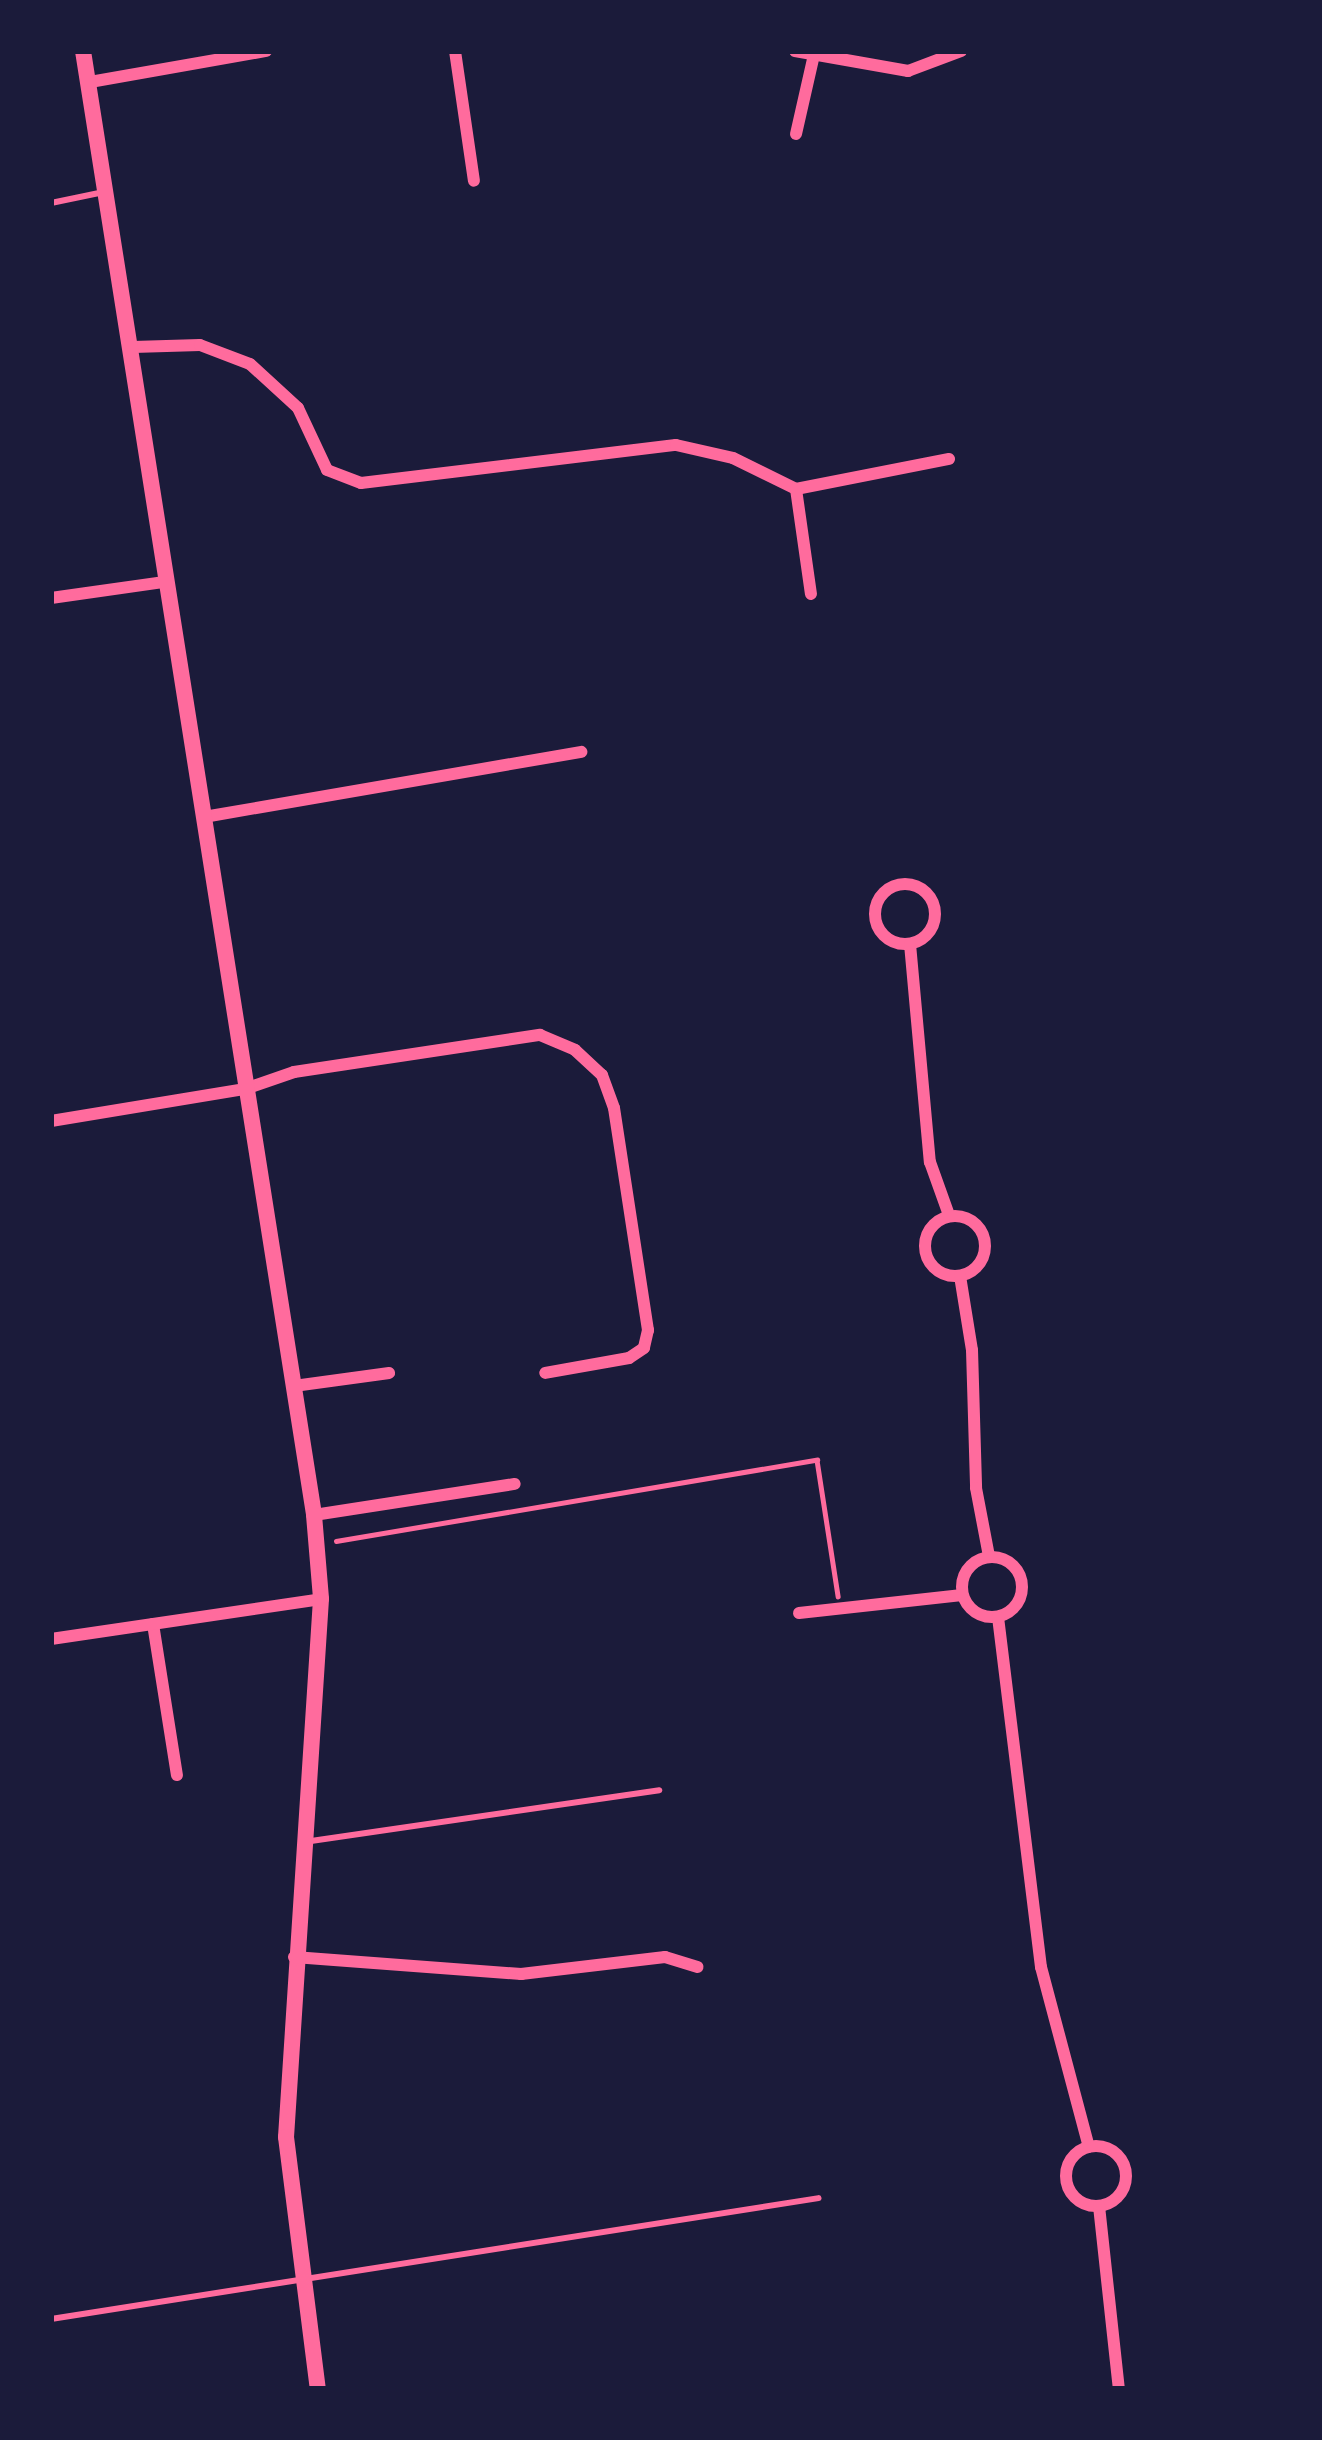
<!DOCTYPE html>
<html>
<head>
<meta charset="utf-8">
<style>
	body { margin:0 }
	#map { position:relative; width:1322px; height:2440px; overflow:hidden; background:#1b1b3a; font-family:"Roboto Serif",serif }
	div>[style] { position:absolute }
	.path>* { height:4.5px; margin:-2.25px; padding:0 2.25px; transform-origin:2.25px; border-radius:2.25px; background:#ff6b9d }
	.service>* { height:6px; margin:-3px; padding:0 3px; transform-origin:3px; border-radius:3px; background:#ff6b9d }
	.minor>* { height:12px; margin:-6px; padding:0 6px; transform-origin:6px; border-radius:6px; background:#ff6b9d }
	.minor>.ring { margin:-6px; padding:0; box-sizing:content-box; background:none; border:12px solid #ff6b9d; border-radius:50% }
	.tertiary>* { height:16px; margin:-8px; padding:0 8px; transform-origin:8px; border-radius:8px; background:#ff6b9d }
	span { translate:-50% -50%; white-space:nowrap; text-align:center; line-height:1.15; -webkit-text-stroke:12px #1b1b3a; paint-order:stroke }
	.frame { position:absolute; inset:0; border:54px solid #1b1b3a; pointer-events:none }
</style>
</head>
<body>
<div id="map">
	<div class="path">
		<i style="left:336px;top:1541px;width:488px;rotate:-9.6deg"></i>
		<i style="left:817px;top:1460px;width:138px;rotate:81.2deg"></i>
	</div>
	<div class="service">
		<i style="left:51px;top:203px;width:54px;rotate:-11.7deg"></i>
		<i style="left:311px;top:1841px;width:352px;rotate:-8.3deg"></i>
		<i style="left:51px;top:2319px;width:777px;rotate:-8.95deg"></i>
	</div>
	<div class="minor">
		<i style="left:455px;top:51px;width:131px;rotate:81.7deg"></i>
		<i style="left:795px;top:51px;width:115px;rotate:10deg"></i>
		<i style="left:908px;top:71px;width:57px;rotate:-20.7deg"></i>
		<i style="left:90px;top:82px;width:179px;rotate:-10deg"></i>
		<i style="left:796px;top:134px;width:77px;rotate:-77.2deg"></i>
		<i style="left:133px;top:347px;width:67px;rotate:-1.7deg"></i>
		<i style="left:200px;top:345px;width:53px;rotate:20.8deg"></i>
		<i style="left:250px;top:364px;width:65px;rotate:42.5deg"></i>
		<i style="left:298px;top:408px;width:68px;rotate:64.9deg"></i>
		<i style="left:327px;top:470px;width:36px;rotate:21deg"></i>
		<i style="left:361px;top:483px;width:317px;rotate:-6.9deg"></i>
		<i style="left:676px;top:445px;width:58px;rotate:12.8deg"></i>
		<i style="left:733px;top:458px;width:70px;rotate:26.2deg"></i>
		<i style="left:796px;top:489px;width:156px;rotate:-11.1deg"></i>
		<i style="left:796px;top:489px;width:106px;rotate:81.9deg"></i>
		<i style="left:51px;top:598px;width:113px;rotate:-8.1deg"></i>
		<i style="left:204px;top:817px;width:383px;rotate:-9.8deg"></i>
		<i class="ring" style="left:875px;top:884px;width:48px;height:48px"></i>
		<i style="left:910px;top:944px;width:219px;rotate:84.8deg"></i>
		<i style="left:930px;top:1162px;width:56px;rotate:70.3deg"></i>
		<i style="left:51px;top:1121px;width:197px;rotate:-9.4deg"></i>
		<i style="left:245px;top:1089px;width:52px;rotate:-19.1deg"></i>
		<i style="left:294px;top:1072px;width:249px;rotate:-8.6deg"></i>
		<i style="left:540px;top:1035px;width:38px;rotate:23deg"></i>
		<i style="left:575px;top:1050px;width:37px;rotate:43deg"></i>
		<i style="left:602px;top:1075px;width:35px;rotate:70deg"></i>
		<i style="left:614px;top:1108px;width:225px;rotate:81.3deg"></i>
		<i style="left:648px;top:1330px;width:18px;rotate:103deg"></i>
		<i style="left:644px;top:1348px;width:18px;rotate:146deg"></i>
		<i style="left:629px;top:1358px;width:85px;rotate:169.9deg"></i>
		<i class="ring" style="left:925px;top:1216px;width:48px;height:48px"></i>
		<i style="left:960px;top:1276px;width:75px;rotate:80.8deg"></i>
		<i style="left:972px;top:1350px;width:138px;rotate:88.3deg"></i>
		<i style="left:976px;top:1488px;width:69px;rotate:79.2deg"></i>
		<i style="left:294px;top:1386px;width:96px;rotate:-7.8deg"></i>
		<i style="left:314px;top:1515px;width:203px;rotate:-8.8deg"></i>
		<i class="ring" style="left:962px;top:1557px;width:48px;height:48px"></i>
		<i style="left:799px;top:1613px;width:164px;rotate:-6.3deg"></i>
		<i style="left:998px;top:1617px;width:353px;rotate:83deg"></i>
		<i style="left:1041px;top:1967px;width:186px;rotate:75.1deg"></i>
		<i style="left:153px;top:1624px;width:153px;rotate:81deg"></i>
		<i style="left:51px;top:1639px;width:273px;rotate:-8.4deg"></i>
		<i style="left:294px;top:1957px;width:228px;rotate:4.3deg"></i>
		<i style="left:521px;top:1974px;width:145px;rotate:-6.7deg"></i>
		<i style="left:665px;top:1957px;width:34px;rotate:17deg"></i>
		<i class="ring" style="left:1066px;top:2146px;width:48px;height:48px"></i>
		<i style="left:1099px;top:2206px;width:184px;rotate:83.8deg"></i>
	</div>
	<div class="tertiary">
		<i style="left:83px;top:51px;width:1482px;rotate:81.03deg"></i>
		<i style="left:314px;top:1515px;width:84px;rotate:85.2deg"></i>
		<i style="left:321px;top:1599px;width:539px;rotate:93.72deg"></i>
		<i style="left:286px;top:2137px;width:254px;rotate:82.8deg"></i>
	</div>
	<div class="frame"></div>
</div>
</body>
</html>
